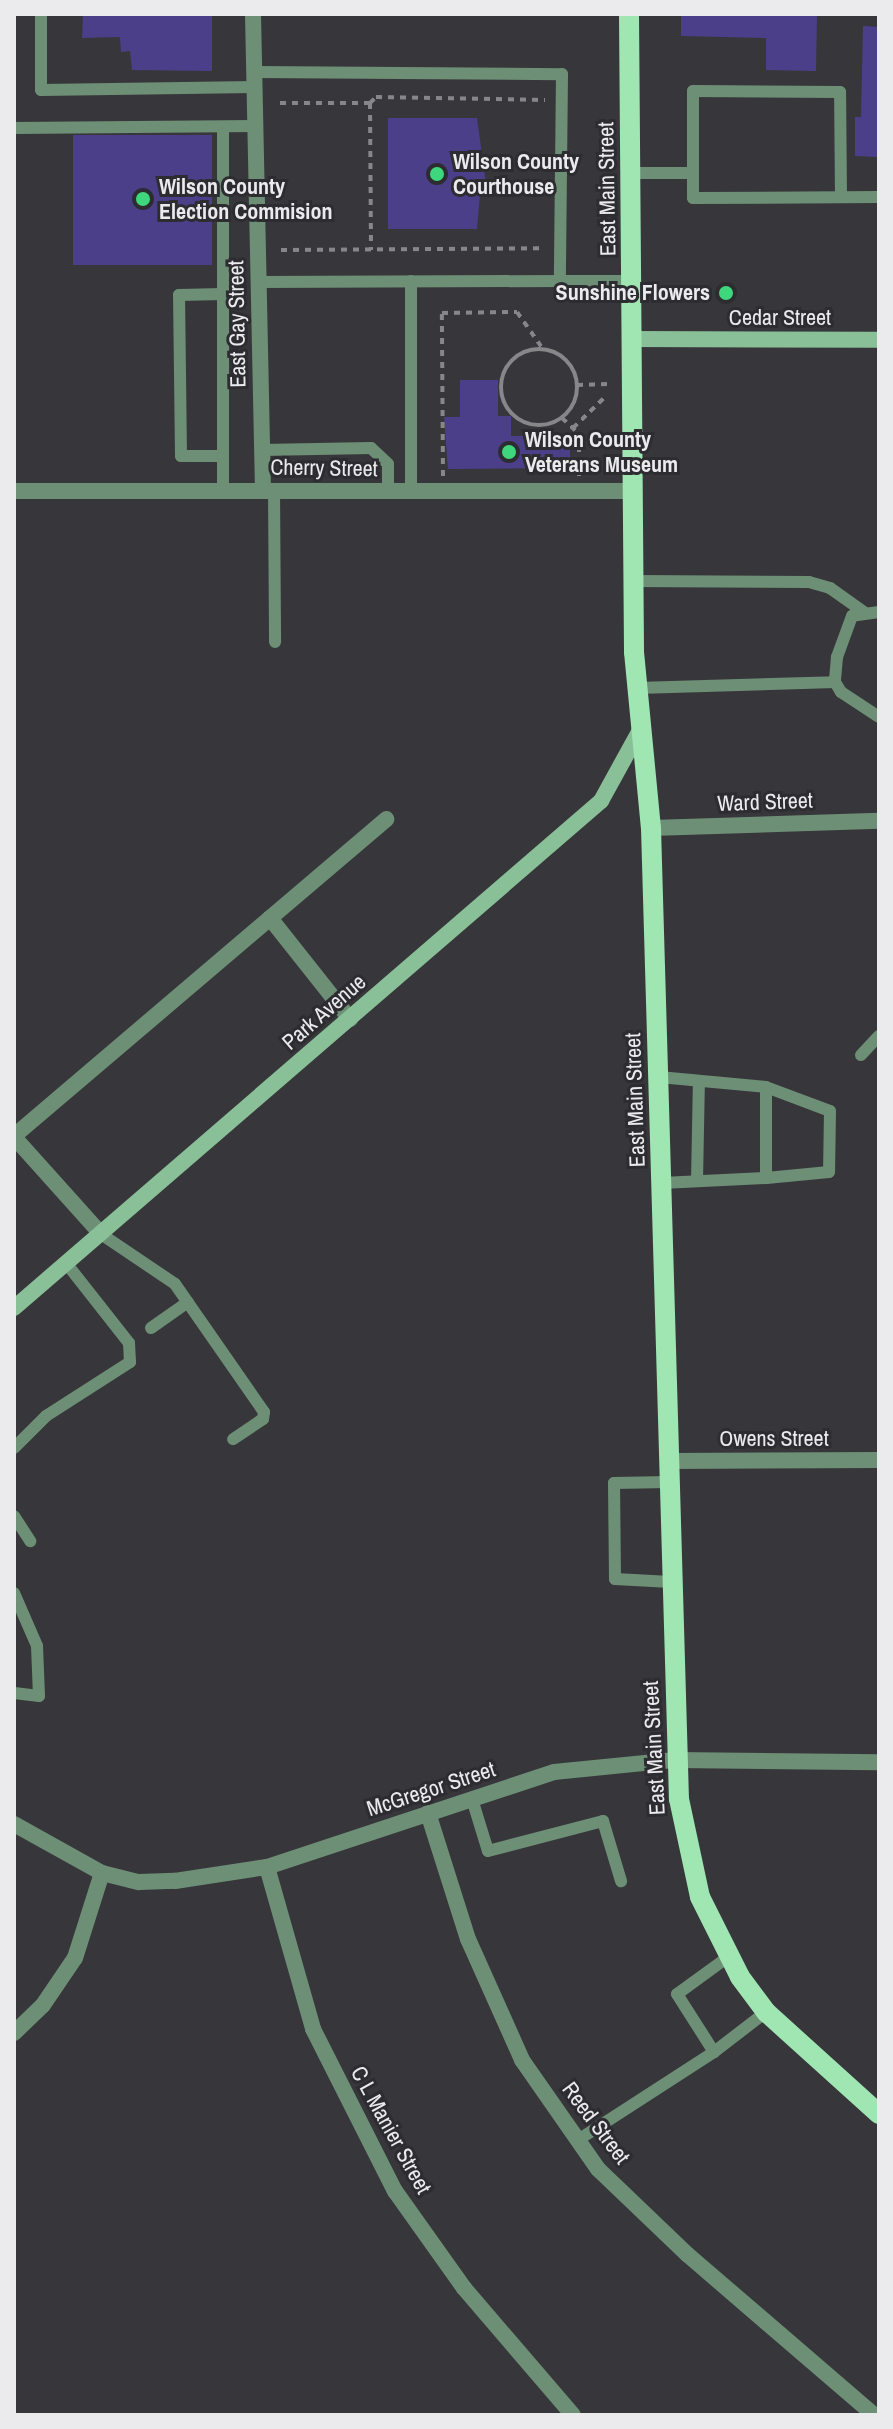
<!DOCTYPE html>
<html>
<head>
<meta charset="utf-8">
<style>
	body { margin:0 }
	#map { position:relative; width:893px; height:2429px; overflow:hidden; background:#37373b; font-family:"Archivo Narrow",sans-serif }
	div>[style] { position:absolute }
	.building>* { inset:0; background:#4c3f89; transform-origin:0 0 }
	.path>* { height:4px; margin-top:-2px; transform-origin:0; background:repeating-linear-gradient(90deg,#87878a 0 6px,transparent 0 12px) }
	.path>.ring { margin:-2px; padding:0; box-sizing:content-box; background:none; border:4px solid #87878a; border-radius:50% }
	.lane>* { height:12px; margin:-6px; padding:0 6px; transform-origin:6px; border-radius:6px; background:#6d8f76 }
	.street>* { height:16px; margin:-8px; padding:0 8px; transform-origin:8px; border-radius:8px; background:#6d8f76 }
	.secondary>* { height:16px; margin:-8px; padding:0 8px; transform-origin:8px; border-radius:8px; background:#89c098 }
	.primary>* { height:20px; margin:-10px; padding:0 10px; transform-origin:10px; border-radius:10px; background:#9fe6b3 }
	.dots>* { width:22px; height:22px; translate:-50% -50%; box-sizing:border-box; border:4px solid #2d2d31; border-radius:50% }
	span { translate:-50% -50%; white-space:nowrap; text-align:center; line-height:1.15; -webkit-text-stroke:6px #2d2d31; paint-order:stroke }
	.poi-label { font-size:22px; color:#ebebee; font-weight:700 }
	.left { translate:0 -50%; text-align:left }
	.right { translate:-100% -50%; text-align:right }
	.street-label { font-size:22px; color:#ebebee }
	.frame { position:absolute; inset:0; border:16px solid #ebebee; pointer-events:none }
</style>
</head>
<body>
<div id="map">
	<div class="building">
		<i style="clip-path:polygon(83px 14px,212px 14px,212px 71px,132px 70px,130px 51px,121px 52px,120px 37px,82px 38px)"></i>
		<i style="clip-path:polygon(681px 14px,817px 14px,816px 71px,766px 70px,766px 38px,681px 36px)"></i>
		<i style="clip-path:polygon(863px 26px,879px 27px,879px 157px,855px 156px,855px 117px,861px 117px)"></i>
		<i style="clip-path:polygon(388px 118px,477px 118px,486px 184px,481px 184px,477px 229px,388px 229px)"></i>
		<i style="left:212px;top:135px;width:130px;height:139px;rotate:90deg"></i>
		<i style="clip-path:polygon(460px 380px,498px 380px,498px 416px,511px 416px,511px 436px,570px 436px,570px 468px,448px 469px,444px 417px,460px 417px)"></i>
	</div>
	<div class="path">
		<i style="left:280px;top:103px;width:90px"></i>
		<i style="left:370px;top:103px;width:147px;rotate:89.6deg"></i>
		<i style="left:370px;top:103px;width:8px;rotate:-45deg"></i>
		<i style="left:376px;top:97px;width:169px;rotate:1deg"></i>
		<i style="left:281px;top:250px;width:264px;rotate:-0.4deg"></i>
		<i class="ring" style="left:501px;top:349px;width:72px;height:72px"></i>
		<i style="left:577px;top:385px;width:31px;rotate:-2deg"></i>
		<i style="left:562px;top:418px;width:23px;rotate:43deg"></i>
		<i style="left:579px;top:434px;width:42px;rotate:90deg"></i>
		<i style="left:573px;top:428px;width:47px;rotate:-44.1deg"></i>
		<i style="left:443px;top:476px;width:163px;rotate:-90.4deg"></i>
		<i style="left:442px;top:313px;width:75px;rotate:-0.8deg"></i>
		<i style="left:517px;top:312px;width:45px;rotate:54.9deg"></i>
	</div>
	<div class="lane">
		<i style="left:41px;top:14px;width:76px;rotate:90deg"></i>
		<i style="left:41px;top:90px;width:213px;rotate:-0.8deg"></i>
		<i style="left:254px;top:72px;width:308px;rotate:0.4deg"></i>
		<i style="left:562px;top:74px;width:207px;rotate:90.6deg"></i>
		<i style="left:560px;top:281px;width:72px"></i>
		<i style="left:14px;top:128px;width:241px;rotate:-0.5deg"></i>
		<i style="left:631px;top:173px;width:62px"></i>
		<i style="left:841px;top:197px;width:105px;rotate:-90.5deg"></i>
		<i style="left:840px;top:92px;width:147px;rotate:-179.6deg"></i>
		<i style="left:693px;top:91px;width:107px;rotate:90deg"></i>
		<i style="left:693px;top:198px;width:186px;rotate:-0.3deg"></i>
		<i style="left:411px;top:281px;width:210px;rotate:90deg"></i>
		<i style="left:258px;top:282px;width:302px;rotate:-0.2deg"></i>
		<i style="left:262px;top:450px;width:109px;rotate:-1.1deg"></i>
		<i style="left:371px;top:448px;width:23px;rotate:43deg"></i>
		<i style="left:388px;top:464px;width:26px;rotate:90deg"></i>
		<i style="left:223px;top:456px;width:42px;rotate:180deg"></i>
		<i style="left:181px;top:456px;width:161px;rotate:-90.7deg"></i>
		<i style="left:179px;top:295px;width:44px;rotate:-1.3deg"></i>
		<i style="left:223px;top:489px;width:362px;rotate:-90deg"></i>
		<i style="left:274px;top:489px;width:153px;rotate:89.6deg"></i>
		<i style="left:633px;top:581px;width:176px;rotate:0.3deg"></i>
		<i style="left:809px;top:582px;width:22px;rotate:16deg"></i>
		<i style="left:830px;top:588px;width:43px;rotate:35.5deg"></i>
		<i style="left:879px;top:612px;width:27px;rotate:172deg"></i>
		<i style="left:852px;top:616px;width:44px;rotate:110.1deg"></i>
		<i style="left:837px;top:657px;width:25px;rotate:95deg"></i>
		<i style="left:835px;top:682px;width:12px;rotate:59deg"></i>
		<i style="left:841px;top:692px;width:45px;rotate:33.3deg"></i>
		<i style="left:637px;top:688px;width:198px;rotate:-1.7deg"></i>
		<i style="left:861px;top:1055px;width:26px;rotate:-47deg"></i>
		<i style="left:659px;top:1077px;width:107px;rotate:5.3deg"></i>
		<i style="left:766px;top:1087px;width:91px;rotate:90deg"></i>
		<i style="left:766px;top:1178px;width:104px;rotate:177.2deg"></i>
		<i style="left:766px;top:1087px;width:68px;rotate:20.6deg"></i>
		<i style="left:830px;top:1111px;width:61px;rotate:90.9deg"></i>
		<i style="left:829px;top:1172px;width:63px;rotate:174.6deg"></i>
		<i style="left:697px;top:1181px;width:100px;rotate:-88.9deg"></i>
		<i style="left:101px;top:1234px;width:89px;rotate:34deg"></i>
		<i style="left:175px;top:1284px;width:156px;rotate:55.2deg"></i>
		<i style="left:264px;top:1412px;width:7px;rotate:98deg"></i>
		<i style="left:263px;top:1419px;width:36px;rotate:146deg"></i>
		<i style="left:151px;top:1328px;width:45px;rotate:-35.1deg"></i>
		<i style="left:14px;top:1448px;width:45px;rotate:-45deg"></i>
		<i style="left:46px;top:1416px;width:100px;rotate:-32.7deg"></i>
		<i style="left:130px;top:1362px;width:19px;rotate:-93deg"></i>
		<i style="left:129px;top:1343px;width:102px;rotate:-128.2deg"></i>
		<i style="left:669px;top:1482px;width:55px;rotate:179deg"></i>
		<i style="left:614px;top:1483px;width:96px;rotate:89.4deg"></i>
		<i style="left:615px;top:1579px;width:56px;rotate:3.1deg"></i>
		<i style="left:14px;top:1516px;width:30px;rotate:57deg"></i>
		<i style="left:14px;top:1593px;width:58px;rotate:66.5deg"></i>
		<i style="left:37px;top:1646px;width:50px;rotate:87.7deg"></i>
		<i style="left:39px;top:1696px;width:25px;rotate:-173deg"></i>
		<i style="left:472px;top:1799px;width:54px;rotate:72.9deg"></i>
		<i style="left:488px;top:1851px;width:119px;rotate:-14.6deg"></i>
		<i style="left:603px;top:1821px;width:63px;rotate:73.3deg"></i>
		<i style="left:728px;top:1957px;width:63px;rotate:144deg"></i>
		<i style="left:677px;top:1994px;width:69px;rotate:57.5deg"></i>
		<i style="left:714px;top:2052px;width:66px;rotate:-37.6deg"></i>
		<i style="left:578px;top:2140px;width:162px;rotate:-32.9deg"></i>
	</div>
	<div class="street">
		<i style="left:253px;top:14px;width:475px;rotate:88.8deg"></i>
		<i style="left:14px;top:491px;width:619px"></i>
		<i style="left:651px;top:828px;width:228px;rotate:-1.8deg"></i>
		<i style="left:270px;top:918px;width:129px;rotate:51.6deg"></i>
		<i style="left:14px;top:1136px;width:489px;rotate:-40.4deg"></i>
		<i style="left:14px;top:1137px;width:130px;rotate:48.1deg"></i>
		<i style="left:669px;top:1461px;width:210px;rotate:-0.3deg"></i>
		<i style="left:428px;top:1813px;width:132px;rotate:72.4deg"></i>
		<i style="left:468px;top:1939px;width:133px;rotate:65.9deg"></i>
		<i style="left:522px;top:2060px;width:133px;rotate:55.1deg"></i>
		<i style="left:598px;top:2169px;width:124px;rotate:43.7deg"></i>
		<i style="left:688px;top:2255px;width:245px;rotate:40.7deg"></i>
		<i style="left:14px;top:1824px;width:101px;rotate:29.1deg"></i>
		<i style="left:102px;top:1873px;width:38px;rotate:14deg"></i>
		<i style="left:139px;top:1882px;width:36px;rotate:-2deg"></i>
		<i style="left:175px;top:1881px;width:93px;rotate:-8.7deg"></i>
		<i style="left:267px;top:1867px;width:302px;rotate:-18.3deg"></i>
		<i style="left:554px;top:1772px;width:122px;rotate:-5.7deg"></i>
		<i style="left:675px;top:1760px;width:204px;rotate:0.6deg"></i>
		<i style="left:267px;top:1867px;width:168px;rotate:74.1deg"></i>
		<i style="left:313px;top:2029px;width:182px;rotate:63.2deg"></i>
		<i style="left:395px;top:2191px;width:119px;rotate:54.6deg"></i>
		<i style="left:464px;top:2288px;width:167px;rotate:49.4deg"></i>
		<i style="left:14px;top:2033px;width:40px;rotate:-44deg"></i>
		<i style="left:43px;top:2005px;width:57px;rotate:-55.8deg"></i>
		<i style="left:75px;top:1958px;width:89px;rotate:-72.4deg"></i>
	</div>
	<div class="secondary">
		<i style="left:633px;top:339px;width:246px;rotate:0.2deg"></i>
		<i style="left:14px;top:1308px;width:776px;rotate:-40.82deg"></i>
		<i style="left:601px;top:801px;width:81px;rotate:-61.2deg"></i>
	</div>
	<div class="primary">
		<i style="left:629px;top:14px;width:638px;rotate:89.55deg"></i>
		<i style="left:634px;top:652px;width:177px;rotate:84.5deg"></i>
		<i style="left:651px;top:828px;width:971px;rotate:88.35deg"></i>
		<i style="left:679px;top:1799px;width:100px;rotate:77.9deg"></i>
		<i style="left:700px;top:1897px;width:89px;rotate:63.4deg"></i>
		<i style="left:740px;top:1977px;width:44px;rotate:53.4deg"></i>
		<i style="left:766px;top:2012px;width:152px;rotate:42.1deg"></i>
	</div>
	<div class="dots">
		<i style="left:437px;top:174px;background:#3fd77d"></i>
		<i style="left:143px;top:199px;background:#3fd77d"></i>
		<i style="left:726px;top:293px;background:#3fd77d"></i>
		<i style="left:509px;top:452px;background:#3fd77d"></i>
	</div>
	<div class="poi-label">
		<span class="left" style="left:453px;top:174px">Wilson County<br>Courthouse</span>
		<span class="left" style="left:159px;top:199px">Wilson County<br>Election Commision</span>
		<span class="right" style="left:710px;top:293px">Sunshine Flowers</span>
		<span class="left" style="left:525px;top:452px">Wilson County<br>Veterans Museum</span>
	</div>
	<div class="street-label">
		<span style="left:607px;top:189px;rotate:-91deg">East Main Street</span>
		<span style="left:780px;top:318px">Cedar Street</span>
		<span style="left:237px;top:324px;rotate:-91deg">East Gay Street</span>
		<span style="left:324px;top:468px;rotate:1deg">Cherry Street</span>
		<span style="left:765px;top:802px;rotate:-2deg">Ward Street</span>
		<span style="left:324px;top:1012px;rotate:-41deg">Park Avenue</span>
		<span style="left:635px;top:1100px;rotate:-92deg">East Main Street</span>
		<span style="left:774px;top:1439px">Owens Street</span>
		<span style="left:654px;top:1748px;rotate:-93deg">East Main Street</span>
		<span style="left:431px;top:1789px;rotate:-18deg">McGregor Street</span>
		<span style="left:596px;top:2123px;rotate:53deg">Reed Street</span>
		<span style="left:391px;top:2130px;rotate:61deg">C L Manier Street</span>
	</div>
	<div class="frame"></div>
</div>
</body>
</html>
